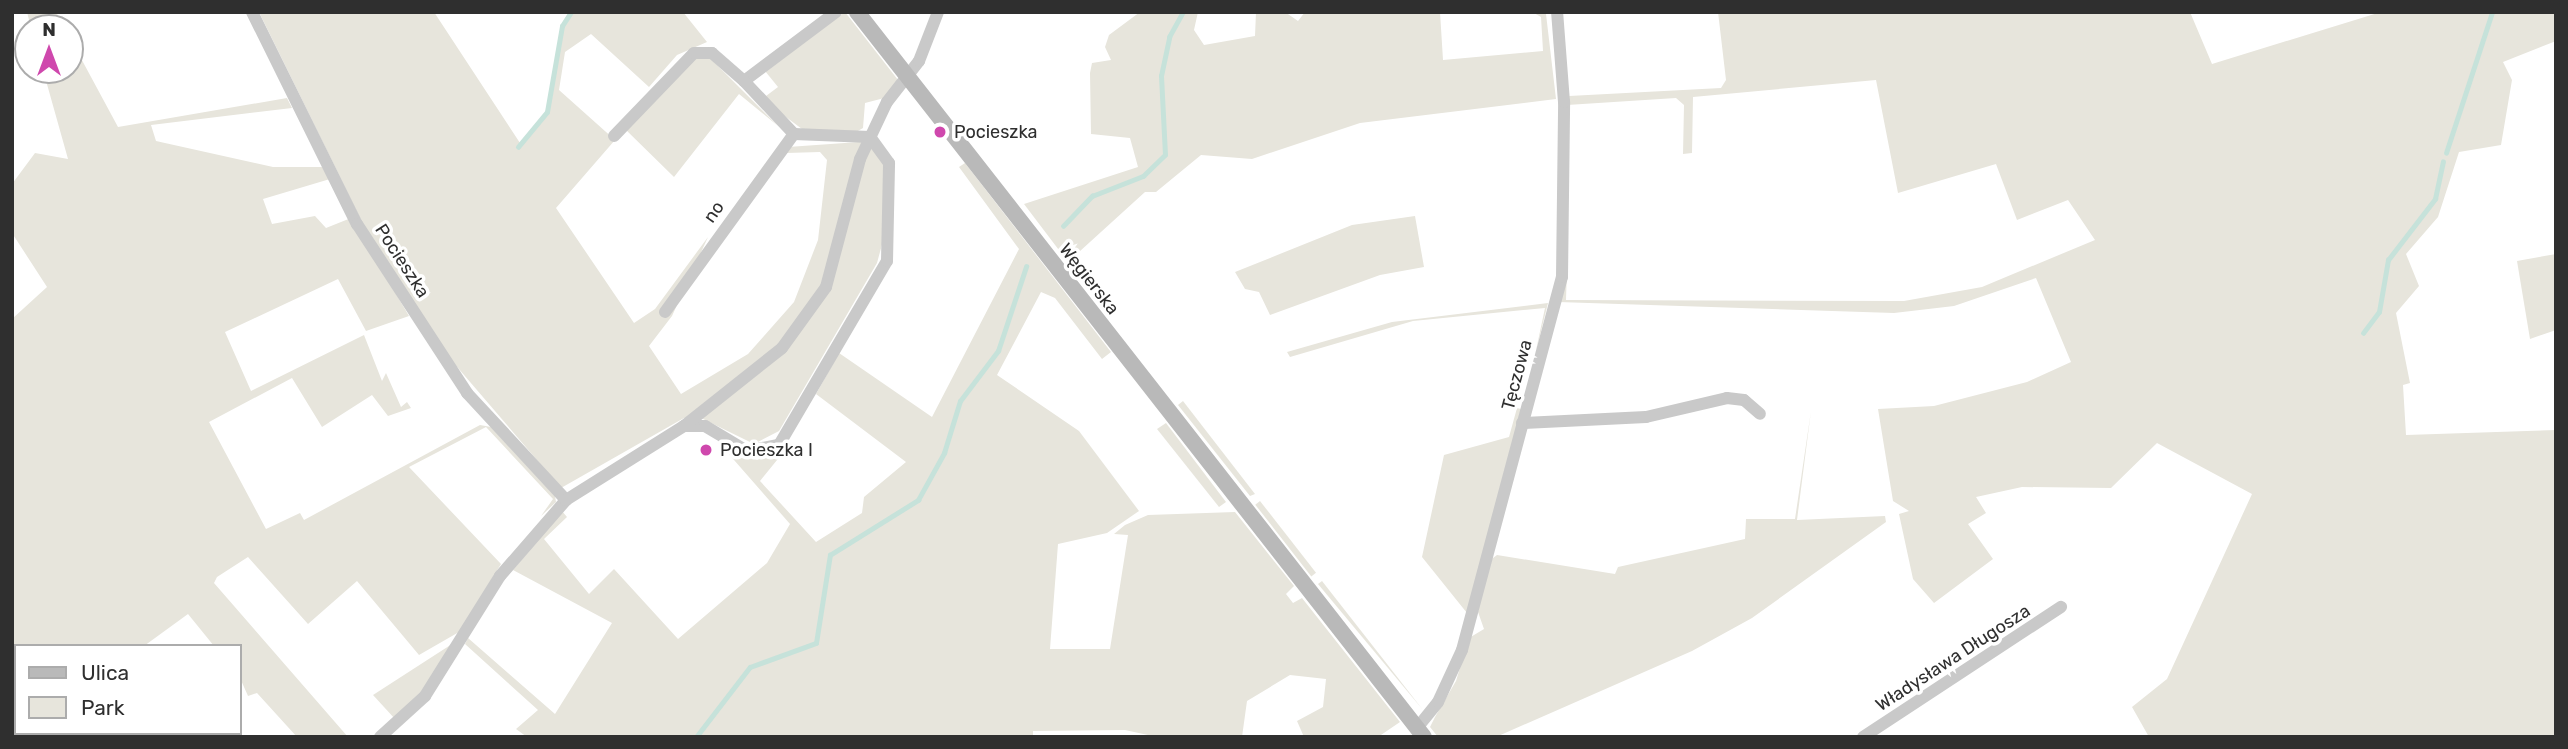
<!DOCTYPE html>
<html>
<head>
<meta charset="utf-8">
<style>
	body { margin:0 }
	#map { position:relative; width:2568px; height:749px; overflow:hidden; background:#fff; font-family:Rubik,sans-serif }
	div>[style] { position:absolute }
	.green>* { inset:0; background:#e7e5dc; transform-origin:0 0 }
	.stream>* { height:4.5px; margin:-2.25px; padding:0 2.25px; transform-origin:2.25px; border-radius:2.25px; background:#c6e2da }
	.minor>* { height:12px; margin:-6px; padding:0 6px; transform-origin:6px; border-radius:6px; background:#c9c9c9 }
	.secondary>* { height:16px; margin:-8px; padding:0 8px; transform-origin:8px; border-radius:8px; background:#b9b9b9 }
	.dots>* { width:19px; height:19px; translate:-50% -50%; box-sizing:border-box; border:4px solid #fff; border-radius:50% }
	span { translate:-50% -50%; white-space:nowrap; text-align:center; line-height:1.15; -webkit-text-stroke:7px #fff; paint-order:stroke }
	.poi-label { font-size:18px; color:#2f2f2f }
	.left { translate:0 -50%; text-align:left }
	.street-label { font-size:18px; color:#2f2f2f }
	.frame { position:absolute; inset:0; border:14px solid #2f2f2f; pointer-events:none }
	.legend { position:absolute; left:14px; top:644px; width:228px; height:91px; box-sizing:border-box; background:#fff; border:2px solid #acacac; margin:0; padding:9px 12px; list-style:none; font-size:21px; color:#2f2f2f }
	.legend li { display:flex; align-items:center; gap:14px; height:35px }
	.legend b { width:35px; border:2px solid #acacac }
	.north { position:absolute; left:14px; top:14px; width:70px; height:70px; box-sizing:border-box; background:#fff; border:2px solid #acacac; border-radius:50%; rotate:0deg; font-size:19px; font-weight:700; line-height:28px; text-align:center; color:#2f2f2f }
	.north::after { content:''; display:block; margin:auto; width:24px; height:32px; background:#cf48ad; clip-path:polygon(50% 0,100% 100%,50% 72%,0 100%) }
</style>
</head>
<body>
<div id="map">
	<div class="green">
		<i style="clip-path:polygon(27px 12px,56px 12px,65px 28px,31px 28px)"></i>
		<i style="clip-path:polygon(259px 12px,434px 12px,520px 143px,547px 111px,561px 25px,569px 12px,683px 12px,707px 42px,677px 55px,649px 87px,591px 34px,565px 52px,559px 90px,615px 140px,556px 208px,634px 323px,655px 309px,708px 237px,672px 316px,649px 346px,681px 394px,748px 354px,794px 302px,818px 240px,827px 160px,820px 152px,786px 153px,788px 147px,873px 141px,882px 149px,887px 226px,877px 263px,779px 431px,754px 444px,699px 417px,684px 418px,561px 488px,440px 347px,362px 222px)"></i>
		<i style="clip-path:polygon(845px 12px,898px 80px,892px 96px,865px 103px,863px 128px,856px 132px,806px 132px,762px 99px,778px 87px,765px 71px)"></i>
		<i style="clip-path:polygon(1140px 12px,1198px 12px,1194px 30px,1204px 45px,1255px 36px,1256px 12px,1285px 12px,1298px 21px,1305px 12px,1440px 12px,1443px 60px,1543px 51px,1541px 17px,1534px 13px,1546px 14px,1556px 99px,1360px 123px,1252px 159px,1201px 155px,1156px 192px,1145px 192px,1068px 262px,1024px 204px,1138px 167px,1130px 138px,1091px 134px,1090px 73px,1092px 63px,1111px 60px,1105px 47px,1109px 35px)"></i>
		<i style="clip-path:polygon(1718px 12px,2190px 12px,2212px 64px,2381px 12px,2556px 12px,2556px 41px,2503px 62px,2512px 80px,2501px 145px,2459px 152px,2438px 217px,2406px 254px,2419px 286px,2396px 313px,2410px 383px,2403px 385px,2406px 435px,2556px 430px,2556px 737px,2149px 737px,2132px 707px,2167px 679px,2252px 494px,2157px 443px,2111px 488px,2022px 487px,1976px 497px,1986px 513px,1968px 524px,1993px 559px,1934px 603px,1913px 579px,1899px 514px,1909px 511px,1893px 501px,1878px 409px,1934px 406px,2027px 382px,2071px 362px,2036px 278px,1954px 306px,1894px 313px,1558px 302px,1567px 269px,1566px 300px,1904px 301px,1982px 287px,2095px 240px,2068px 200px,2017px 220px,1996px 164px,1898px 193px,1876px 80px,1693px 97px,1692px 153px,1683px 154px,1684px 105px,1676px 98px,1567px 105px,1569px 96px,1721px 88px,1726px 80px)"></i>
		<i style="clip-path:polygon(70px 38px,118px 127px,287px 98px,292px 108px,151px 125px,156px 141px,273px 167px,322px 167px,330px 179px,263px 199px,272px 224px,315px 216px,326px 228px,351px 218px,409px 316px,366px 331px,338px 279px,225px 332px,251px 391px,364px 335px,382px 381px,386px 373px,401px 407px,407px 402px,411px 408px,388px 416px,372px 395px,322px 427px,292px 378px,209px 422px,266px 529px,300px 513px,304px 520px,480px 425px,491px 427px,555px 496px,556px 502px,541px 516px,553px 499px,486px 427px,409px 467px,501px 564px,459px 632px,419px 655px,357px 581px,308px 624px,248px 557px,217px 577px,214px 583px,348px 737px,297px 737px,257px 693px,248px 696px,240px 678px,240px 646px,214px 646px,188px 614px,144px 646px,16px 646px,16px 733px,55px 733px,12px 737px,12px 319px,47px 287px,12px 233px,12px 184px,35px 153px,68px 159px,43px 70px,70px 70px)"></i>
		<i style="clip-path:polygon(695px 56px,710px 58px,778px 126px,739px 94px,674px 177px,625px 129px)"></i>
		<i style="clip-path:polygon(965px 163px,1111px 352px,1102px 359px,1055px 298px,1041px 292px,997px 375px,1079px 431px,1139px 511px,1107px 533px,1058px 544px,1050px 649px,1110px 649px,1128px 535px,1114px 534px,1125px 525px,1148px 515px,1235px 512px,1294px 586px,1286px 594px,1293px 603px,1302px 598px,1400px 722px,1378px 737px,1304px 737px,1297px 721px,1323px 707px,1326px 679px,1290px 675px,1247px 701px,1242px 737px,1157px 737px,1125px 730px,1033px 731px,1033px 737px,527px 737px,516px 729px,538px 710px,465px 644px,468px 638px,555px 714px,612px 623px,513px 570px,562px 511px,567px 517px,544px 539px,589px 594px,614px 569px,678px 639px,767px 563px,790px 524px,720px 444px,757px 460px,786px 449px,760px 481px,816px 542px,862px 513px,864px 497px,906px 462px,816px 394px,839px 353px,932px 417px,1019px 249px,959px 167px)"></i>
		<i style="clip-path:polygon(1415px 216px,1424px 267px,1380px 275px,1270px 315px,1259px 292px,1245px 289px,1235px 272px,1352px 225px)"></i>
		<i style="clip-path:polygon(2556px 254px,2556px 330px,2530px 339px,2517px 261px)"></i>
		<i style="clip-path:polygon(1548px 303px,1535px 355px,1545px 308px,1413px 321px,1290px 357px,1287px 352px,1392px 322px)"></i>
		<i style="clip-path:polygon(1183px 401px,1255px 494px,1250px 496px,1178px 405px)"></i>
		<i style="clip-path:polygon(1517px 408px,1521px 409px,1467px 613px,1422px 557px,1444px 455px,1509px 437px)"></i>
		<i style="clip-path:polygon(1811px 411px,1797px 520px,1885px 516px,1886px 522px,1752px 618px,1692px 651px,1496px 737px,1438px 737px,1430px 727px,1435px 717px,1456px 681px,1469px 638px,1484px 629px,1478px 612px,1489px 561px,1497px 555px,1615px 574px,1618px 567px,1745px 539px,1746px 519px,1795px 519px)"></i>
		<i style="clip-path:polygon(1166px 423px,1226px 502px,1219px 507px,1157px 429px)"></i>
		<i style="left:1260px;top:501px;width:91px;height:6px;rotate:52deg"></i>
		<i style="clip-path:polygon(1322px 581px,1423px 710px,1318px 584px)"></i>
		<i style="clip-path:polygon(452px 644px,430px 683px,395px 719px,373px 695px)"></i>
	</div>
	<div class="stream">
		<i style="left:518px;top:147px;width:45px;rotate:-50.4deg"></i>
		<i style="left:547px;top:112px;width:87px;rotate:-80.1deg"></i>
		<i style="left:562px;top:26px;width:17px;rotate:-57deg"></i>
		<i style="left:2446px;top:153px;width:148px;rotate:-71.9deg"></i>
		<i style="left:1063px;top:226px;width:42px;rotate:-46deg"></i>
		<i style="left:1092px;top:196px;width:55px;rotate:-21.4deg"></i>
		<i style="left:1143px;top:176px;width:30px;rotate:-44deg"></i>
		<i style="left:1165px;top:155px;width:79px;rotate:-92.9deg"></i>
		<i style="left:1161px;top:76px;width:40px;rotate:-78deg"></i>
		<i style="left:1169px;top:37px;width:29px;rotate:-61deg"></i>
		<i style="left:2363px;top:333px;width:26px;rotate:-53deg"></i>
		<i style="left:2379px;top:312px;width:53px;rotate:-80.2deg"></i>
		<i style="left:2388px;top:260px;width:77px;rotate:-52.4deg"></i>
		<i style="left:2435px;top:199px;width:38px;rotate:-78deg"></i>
		<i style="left:696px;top:737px;width:88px;rotate:-52.4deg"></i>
		<i style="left:750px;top:667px;width:70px;rotate:-20deg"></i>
		<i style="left:816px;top:643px;width:89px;rotate:-81deg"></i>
		<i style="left:830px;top:555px;width:104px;rotate:-32deg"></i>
		<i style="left:918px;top:500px;width:54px;rotate:-61deg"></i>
		<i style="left:944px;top:453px;width:54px;rotate:-72.9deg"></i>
		<i style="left:960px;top:401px;width:63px;rotate:-52.8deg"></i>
		<i style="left:998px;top:351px;width:89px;rotate:-71.6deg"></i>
	</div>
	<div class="minor">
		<i style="left:252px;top:12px;width:237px;rotate:63.7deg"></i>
		<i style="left:357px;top:224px;width:202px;rotate:56.9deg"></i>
		<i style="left:467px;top:393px;width:146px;rotate:47.2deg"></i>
		<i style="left:836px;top:12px;width:115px;rotate:143.1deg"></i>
		<i style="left:744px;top:81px;width:73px;rotate:46.7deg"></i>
		<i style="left:794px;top:134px;width:76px;rotate:2.3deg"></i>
		<i style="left:614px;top:136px;width:115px;rotate:-46.1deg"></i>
		<i style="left:694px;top:53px;width:18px"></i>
		<i style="left:712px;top:53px;width:43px;rotate:41.2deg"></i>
		<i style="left:665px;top:312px;width:220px;rotate:-54.1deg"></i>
		<i style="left:1522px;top:423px;width:124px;rotate:-2.8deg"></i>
		<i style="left:1646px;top:417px;width:83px;rotate:-13.2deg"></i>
		<i style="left:1727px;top:398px;width:17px;rotate:7deg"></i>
		<i style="left:1744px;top:400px;width:21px;rotate:41deg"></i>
		<i style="left:684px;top:426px;width:21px"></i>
		<i style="left:705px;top:426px;width:49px;rotate:30.8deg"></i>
		<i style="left:747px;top:451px;width:33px;rotate:-11deg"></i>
		<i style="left:779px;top:445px;width:213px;rotate:-59.6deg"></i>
		<i style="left:887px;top:261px;width:98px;rotate:-88.8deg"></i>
		<i style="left:889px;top:163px;width:32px;rotate:-126deg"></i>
		<i style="left:1417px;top:728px;width:33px;rotate:-51deg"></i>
		<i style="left:1438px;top:702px;width:57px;rotate:-65.2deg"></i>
		<i style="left:1462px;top:650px;width:386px;rotate:-75deg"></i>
		<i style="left:1562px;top:277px;width:175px;rotate:-89.3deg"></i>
		<i style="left:1564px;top:102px;width:90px;rotate:-94.4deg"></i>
		<i style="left:380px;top:737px;width:61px;rotate:-42.3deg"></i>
		<i style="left:425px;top:696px;width:142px;rotate:-58deg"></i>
		<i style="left:500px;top:576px;width:101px;rotate:-49deg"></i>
		<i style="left:566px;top:500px;width:139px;rotate:-32.1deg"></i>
		<i style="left:684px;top:426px;width:125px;rotate:-38.5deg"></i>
		<i style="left:782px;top:348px;width:75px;rotate:-54.2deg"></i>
		<i style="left:826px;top:287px;width:132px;rotate:-75.1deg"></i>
		<i style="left:860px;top:159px;width:63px;rotate:-64.7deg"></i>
		<i style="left:887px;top:102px;width:52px;rotate:-52deg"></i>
		<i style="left:919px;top:61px;width:53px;rotate:-68.8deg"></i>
		<i style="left:1863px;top:737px;width:237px;rotate:-33.3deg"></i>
	</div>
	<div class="secondary">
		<i style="left:857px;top:12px;width:920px;rotate:51.97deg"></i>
	</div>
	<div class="dots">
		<i style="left:940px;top:132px;background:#cf48ad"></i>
		<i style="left:706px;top:450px;background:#cf48ad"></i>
	</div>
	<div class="poi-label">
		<span class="left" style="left:954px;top:132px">Pocieszka</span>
		<span class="left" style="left:720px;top:450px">Pocieszka I</span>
	</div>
	<div class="street-label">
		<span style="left:714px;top:212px;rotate:-55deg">no</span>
		<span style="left:402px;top:261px;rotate:57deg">Pocieszka</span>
		<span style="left:1089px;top:279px;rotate:52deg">Węgierska</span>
		<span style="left:1517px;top:375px;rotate:-75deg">Tęczowa</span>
		<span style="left:1953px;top:658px;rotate:-33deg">Władysława Długosza</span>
	</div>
	<div class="frame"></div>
	<ul class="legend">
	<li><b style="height:9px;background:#b9b9b9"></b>Ulica</li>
	<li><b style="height:19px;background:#e7e5dc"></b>Park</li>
	</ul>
	<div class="north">N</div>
</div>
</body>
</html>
